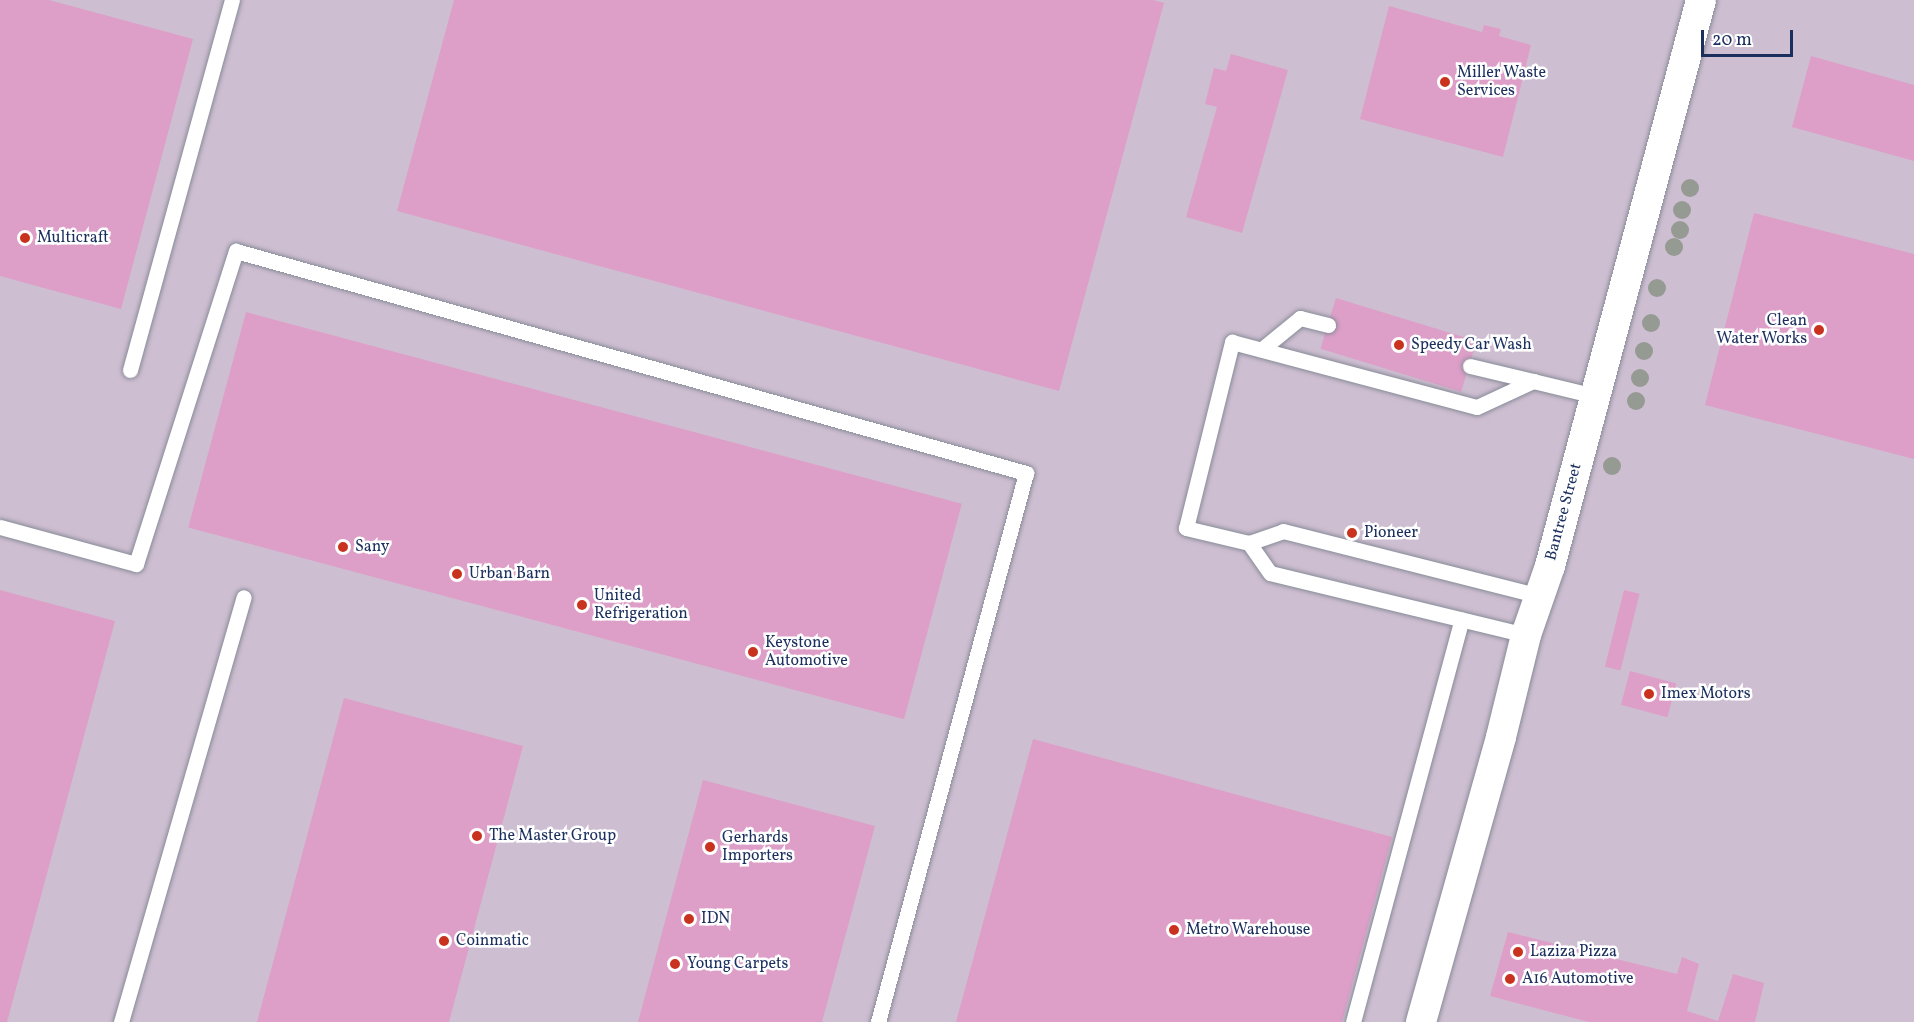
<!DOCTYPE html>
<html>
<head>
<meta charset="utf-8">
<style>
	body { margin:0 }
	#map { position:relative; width:1914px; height:1022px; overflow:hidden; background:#f3e8d2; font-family:Vollkorn,serif }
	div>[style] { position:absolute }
	.industrial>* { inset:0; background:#cebed1; transform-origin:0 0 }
	.building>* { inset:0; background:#dd9fc8; transform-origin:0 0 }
	.roads { filter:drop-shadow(0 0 2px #878c98) drop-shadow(0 0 2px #878c98) }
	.lane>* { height:15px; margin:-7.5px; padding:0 7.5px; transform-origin:7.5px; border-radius:7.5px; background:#fff }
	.street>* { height:30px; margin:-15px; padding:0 15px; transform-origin:15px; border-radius:15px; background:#fff }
	.trees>* { width:18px; height:18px; margin:-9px; border-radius:50%; background:#959a93 }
	.dots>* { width:16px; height:16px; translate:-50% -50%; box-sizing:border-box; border:3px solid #fff; border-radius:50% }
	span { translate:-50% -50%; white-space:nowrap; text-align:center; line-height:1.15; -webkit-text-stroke:5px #fff; paint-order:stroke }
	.poi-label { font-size:16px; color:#1b2f5e }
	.left { translate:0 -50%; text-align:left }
	.right { translate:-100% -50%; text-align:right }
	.street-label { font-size:16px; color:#1b2f5e }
	.scale { position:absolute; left:1701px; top:30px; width:92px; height:27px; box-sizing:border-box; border:3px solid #1b2f5e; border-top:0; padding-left:8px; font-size:18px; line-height:21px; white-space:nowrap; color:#1b2f5e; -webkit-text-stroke:4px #fff; paint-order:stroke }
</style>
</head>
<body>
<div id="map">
	<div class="industrial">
		<i style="left:0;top:0;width:1914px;height:1022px"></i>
	</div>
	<div class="building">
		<i style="clip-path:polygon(0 0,49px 0,193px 39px,121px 309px,0 276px)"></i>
		<i style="clip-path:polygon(454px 0,1153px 0,1164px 3px,1059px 391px,397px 211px)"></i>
		<i style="clip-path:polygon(1389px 6px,1482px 32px,1484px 25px,1501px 29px,1499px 36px,1531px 45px,1503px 157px,1360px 119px)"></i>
		<i style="clip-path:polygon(1231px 54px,1288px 70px,1242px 233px,1186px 217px,1217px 107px,1205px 104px,1214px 68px,1226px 71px)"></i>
		<i style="clip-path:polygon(1811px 56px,1914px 85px,1914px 161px,1792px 127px)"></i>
		<i style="clip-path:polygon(1754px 213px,1914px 254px,1914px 459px,1705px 405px)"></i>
		<i style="left:1336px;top:298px;width:147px;height:53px;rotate:17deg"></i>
		<i style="left:246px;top:312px;width:741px;height:223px;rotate:15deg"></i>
		<i style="clip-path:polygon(0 590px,115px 621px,7px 1022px,0 1022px)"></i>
		<i style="left:1624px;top:590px;width:16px;height:79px;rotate:14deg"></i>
		<i style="left:1630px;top:671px;width:48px;height:35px;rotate:15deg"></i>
		<i style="clip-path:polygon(344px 698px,523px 746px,449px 1022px,257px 1022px)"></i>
		<i style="clip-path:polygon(1033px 739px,1392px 837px,1342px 1022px,956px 1022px)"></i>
		<i style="clip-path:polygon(703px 780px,875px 826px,822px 1022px,638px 1022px)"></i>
		<i style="clip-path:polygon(1508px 932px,1677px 974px,1682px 957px,1699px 964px,1687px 1011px,1718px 1021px,1733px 974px,1764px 983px,1755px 1022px,1589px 1022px,1490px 996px)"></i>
	</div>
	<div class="roads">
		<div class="lane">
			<i style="left:1262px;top:349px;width:49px;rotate:-39.2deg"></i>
			<i style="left:1300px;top:318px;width:29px;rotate:14deg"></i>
			<i style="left:1470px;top:366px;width:65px;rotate:13.4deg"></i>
			<i style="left:130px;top:370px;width:384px;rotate:-74.6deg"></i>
			<i style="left:0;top:527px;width:141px;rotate:15.2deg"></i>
			<i style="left:136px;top:564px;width:329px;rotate:-72.3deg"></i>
			<i style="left:236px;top:251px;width:821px;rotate:15.7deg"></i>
			<i style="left:1026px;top:473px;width:569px;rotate:105.09deg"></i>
			<i style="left:1249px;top:543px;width:65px;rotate:-166.6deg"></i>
			<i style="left:1186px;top:528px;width:192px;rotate:-76.1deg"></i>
			<i style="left:1232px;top:342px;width:253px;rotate:14.9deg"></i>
			<i style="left:1477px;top:407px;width:62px;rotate:-24.9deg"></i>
			<i style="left:1533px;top:381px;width:64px;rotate:13.6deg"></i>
			<i style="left:1526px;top:635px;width:263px;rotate:-166.4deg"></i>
			<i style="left:1270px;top:573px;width:37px;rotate:-125deg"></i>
			<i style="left:1249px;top:543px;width:36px;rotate:-19deg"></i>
			<i style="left:1283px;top:531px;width:264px;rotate:14.2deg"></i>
			<i style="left:121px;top:1022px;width:442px;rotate:-73.9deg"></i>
			<i style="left:1353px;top:1022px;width:417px;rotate:-74.9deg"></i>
		</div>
		<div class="street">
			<i style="left:1421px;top:1022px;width:296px;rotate:-74.3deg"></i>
			<i style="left:1501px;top:737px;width:105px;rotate:-76.2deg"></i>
			<i style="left:1526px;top:635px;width:73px;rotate:-70.8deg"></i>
			<i style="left:1550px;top:566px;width:586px;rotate:-75.06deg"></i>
		</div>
	</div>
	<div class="trees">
		<i style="left:1690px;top:188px"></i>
		<i style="left:1682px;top:210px"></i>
		<i style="left:1680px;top:230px"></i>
		<i style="left:1674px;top:247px"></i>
		<i style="left:1657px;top:288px"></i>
		<i style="left:1651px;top:323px"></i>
		<i style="left:1644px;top:351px"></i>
		<i style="left:1640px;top:378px"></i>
		<i style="left:1636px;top:401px"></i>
		<i style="left:1612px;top:466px"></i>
	</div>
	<div class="dots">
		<i style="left:1445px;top:82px;background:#c8321e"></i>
		<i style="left:25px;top:238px;background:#c8321e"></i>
		<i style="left:1819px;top:330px;background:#c8321e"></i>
		<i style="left:1399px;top:345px;background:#c8321e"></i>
		<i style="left:1352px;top:533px;background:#c8321e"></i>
		<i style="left:343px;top:547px;background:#c8321e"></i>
		<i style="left:457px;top:574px;background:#c8321e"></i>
		<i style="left:582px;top:605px;background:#c8321e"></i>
		<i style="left:753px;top:652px;background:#c8321e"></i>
		<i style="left:1649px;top:694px;background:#c8321e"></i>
		<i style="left:477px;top:836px;background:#c8321e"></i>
		<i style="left:710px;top:847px;background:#c8321e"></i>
		<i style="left:689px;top:919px;background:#c8321e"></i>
		<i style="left:1174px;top:930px;background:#c8321e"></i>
		<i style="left:444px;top:941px;background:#c8321e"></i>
		<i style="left:1518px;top:952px;background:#c8321e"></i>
		<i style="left:675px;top:964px;background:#c8321e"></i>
		<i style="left:1510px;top:979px;background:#c8321e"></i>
	</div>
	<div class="poi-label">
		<span class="left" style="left:1457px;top:82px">Miller Waste<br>Services</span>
		<span class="left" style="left:37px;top:238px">Multicraft</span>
		<span class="right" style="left:1807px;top:330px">Clean<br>Water Works</span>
		<span class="left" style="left:1411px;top:345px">Speedy Car Wash</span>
		<span class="left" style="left:1364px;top:533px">Pioneer</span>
		<span class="left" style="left:355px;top:547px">Sany</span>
		<span class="left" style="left:469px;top:574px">Urban Barn</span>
		<span class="left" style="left:594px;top:605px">United<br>Refrigeration</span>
		<span class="left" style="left:765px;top:652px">Keystone<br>Automotive</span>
		<span class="left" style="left:1661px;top:694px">Imex Motors</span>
		<span class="left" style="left:489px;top:836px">The Master Group</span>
		<span class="left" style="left:722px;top:847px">Gerhards<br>Importers</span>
		<span class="left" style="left:701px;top:919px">IDN</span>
		<span class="left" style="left:1186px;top:930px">Metro Warehouse</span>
		<span class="left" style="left:456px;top:941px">Coinmatic</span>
		<span class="left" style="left:1530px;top:952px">Laziza Pizza</span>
		<span class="left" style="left:687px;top:964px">Young Carpets</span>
		<span class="left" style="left:1522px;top:979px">A16 Automotive</span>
	</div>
	<div class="street-label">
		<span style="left:1564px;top:512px;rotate:-75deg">Bantree Street</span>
	</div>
	<div class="scale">20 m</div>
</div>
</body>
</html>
